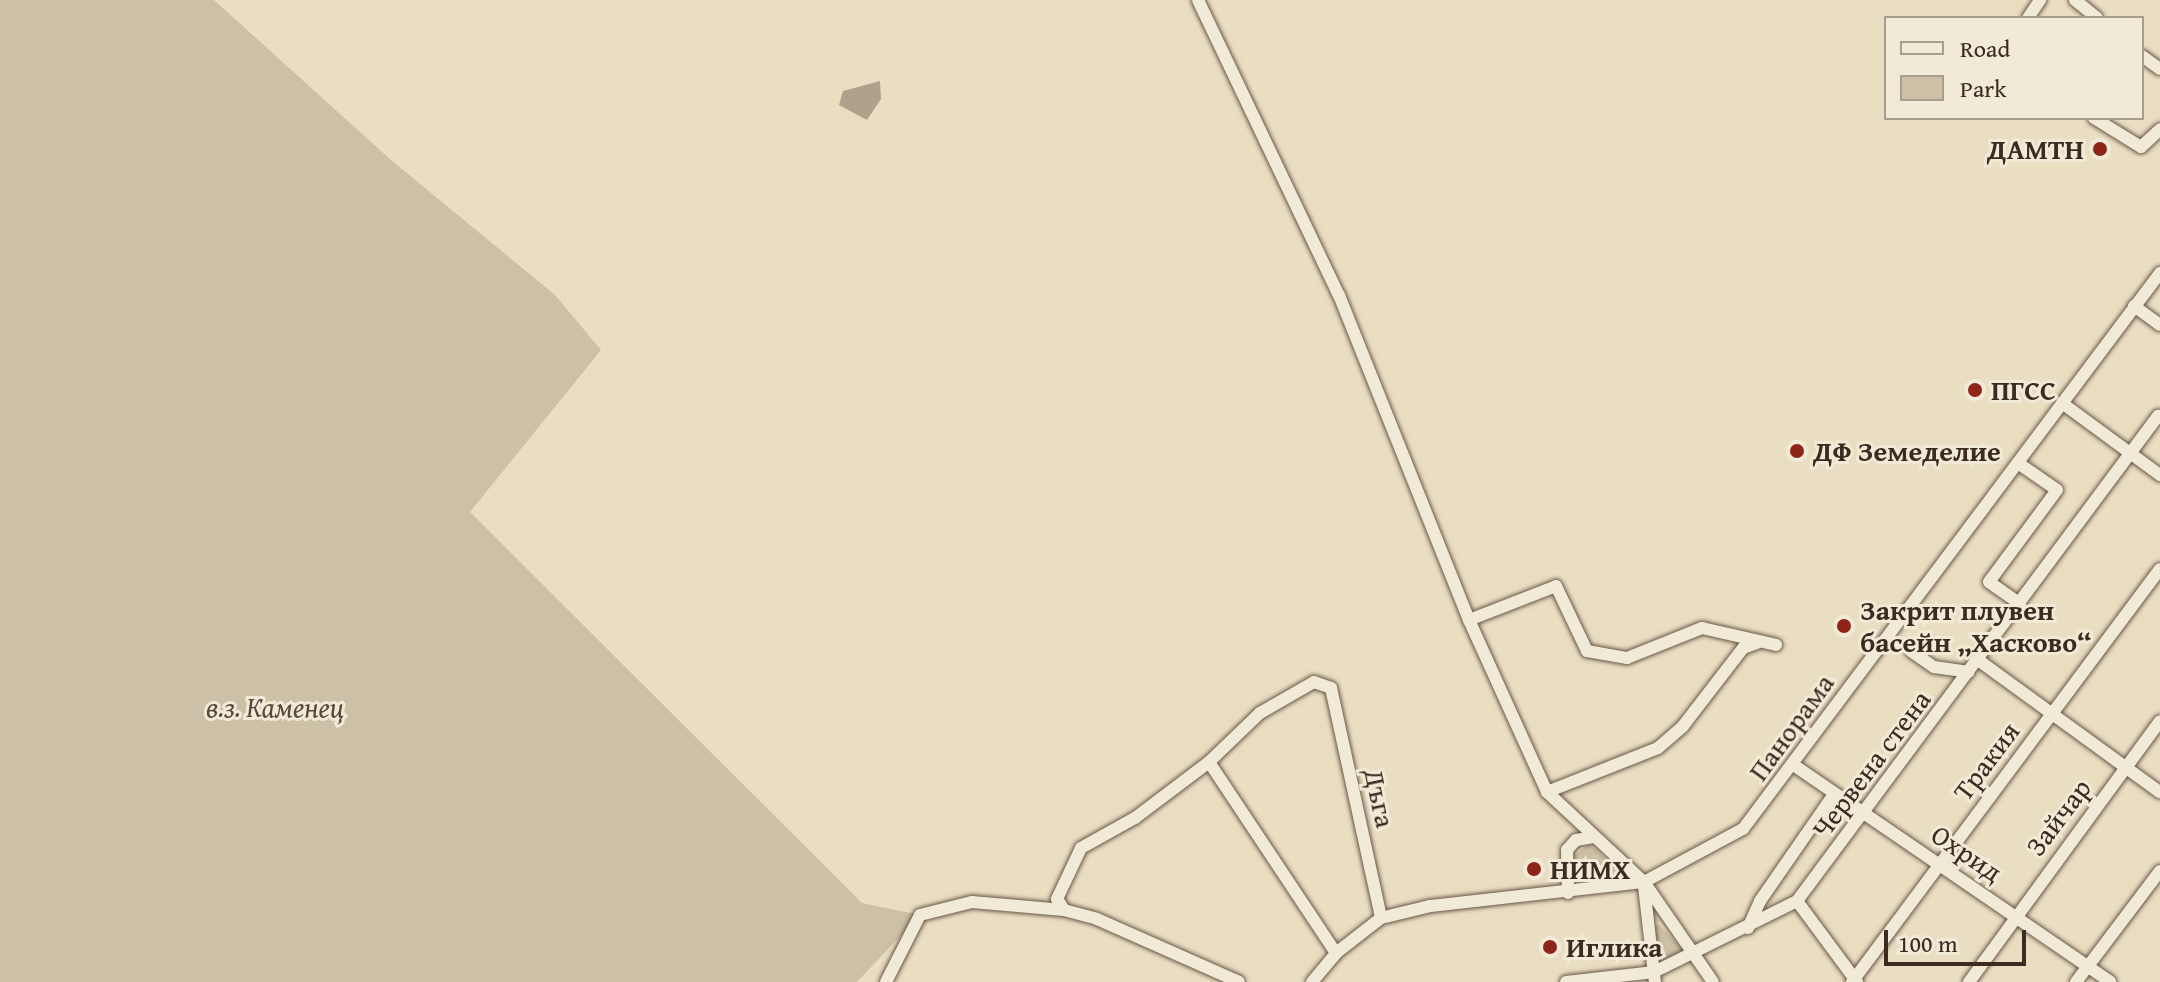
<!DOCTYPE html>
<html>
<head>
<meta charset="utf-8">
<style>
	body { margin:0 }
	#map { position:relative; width:2160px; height:982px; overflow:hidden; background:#eadec2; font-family:"Gentium Book Plus",serif }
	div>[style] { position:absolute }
	.green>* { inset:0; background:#ccc0a6 }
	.water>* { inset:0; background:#afa18b }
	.roads { filter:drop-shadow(0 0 2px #685848) drop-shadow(0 0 2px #685848) }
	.minor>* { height:12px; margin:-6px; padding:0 6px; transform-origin:6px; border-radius:6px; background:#f1ead7 }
	.dots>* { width:22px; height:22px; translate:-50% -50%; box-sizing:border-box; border:4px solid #f1ead7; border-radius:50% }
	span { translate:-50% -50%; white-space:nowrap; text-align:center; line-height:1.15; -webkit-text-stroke:6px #f1ead7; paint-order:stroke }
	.poi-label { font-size:28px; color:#3c2b20; font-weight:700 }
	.right { translate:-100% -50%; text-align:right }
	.left { translate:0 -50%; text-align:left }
	.park-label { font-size:28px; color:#59493b; font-style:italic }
	.street-label { font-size:28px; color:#3c2b20 }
	.legend { position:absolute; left:1884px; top:16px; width:260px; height:104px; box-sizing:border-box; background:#f1ead7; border:2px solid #a99e8e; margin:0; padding:10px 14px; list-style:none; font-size:24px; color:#3c2b20 }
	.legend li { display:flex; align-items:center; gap:16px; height:40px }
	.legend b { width:40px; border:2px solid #a99e8e }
	.scale { position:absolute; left:1884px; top:930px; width:142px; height:36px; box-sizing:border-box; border:4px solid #3c2b20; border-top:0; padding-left:10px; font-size:24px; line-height:28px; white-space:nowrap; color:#3c2b20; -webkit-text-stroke:6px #f1ead7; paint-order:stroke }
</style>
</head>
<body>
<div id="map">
	<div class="green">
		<i style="clip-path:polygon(0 0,214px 0,391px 160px,555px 295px,601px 350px,470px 512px,862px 903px,920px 915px,857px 982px,0 982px)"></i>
		<i style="clip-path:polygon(1588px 845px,1596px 849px,1626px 880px,1571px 881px,1570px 859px)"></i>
		<i style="clip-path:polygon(1658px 924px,1686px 952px,1660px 964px,1655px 927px)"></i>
	</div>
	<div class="water">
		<i style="clip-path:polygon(880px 81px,881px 99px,867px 120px,839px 105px,843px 91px)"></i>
	</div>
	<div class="roads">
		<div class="minor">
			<i style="left:1198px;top:0;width:327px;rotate:64.5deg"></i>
			<i style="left:1339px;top:295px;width:350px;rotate:68.2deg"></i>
			<i style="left:1469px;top:620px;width:189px;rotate:65.6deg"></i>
			<i style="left:1547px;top:792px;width:132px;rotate:42.9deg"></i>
			<i style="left:1644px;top:882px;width:121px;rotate:55.4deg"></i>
			<i style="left:2075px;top:0;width:28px;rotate:39deg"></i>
			<i style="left:2028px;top:18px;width:22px;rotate:-56deg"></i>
			<i style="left:2142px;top:56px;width:22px;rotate:36deg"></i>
			<i style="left:2094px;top:118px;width:55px;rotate:31.7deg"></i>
			<i style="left:2141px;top:147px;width:26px;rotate:-43deg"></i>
			<i style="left:2134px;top:306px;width:32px;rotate:36deg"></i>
			<i style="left:2062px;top:403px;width:122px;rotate:36.3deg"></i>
			<i style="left:2018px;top:463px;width:47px;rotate:34.7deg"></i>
			<i style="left:2057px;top:490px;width:114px;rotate:126.5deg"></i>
			<i style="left:1989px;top:582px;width:38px;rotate:35deg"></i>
			<i style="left:1469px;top:620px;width:93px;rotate:-21.3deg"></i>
			<i style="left:1556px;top:586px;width:72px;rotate:64.5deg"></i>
			<i style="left:1587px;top:651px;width:41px;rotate:9.9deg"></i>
			<i style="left:1627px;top:658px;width:81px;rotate:-21.8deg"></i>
			<i style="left:1702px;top:628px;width:76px;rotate:12.9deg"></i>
			<i style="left:1911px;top:651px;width:28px;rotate:35deg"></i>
			<i style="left:1934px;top:667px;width:35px;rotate:8deg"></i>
			<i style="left:1978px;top:660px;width:225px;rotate:36deg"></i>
			<i style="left:1209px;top:762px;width:229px;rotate:56.4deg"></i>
			<i style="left:1795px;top:766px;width:382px;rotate:34.4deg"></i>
			<i style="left:1547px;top:792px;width:119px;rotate:-21.6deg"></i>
			<i style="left:1658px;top:748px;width:33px;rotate:-41deg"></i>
			<i style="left:1683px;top:726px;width:98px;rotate:-52.4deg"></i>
			<i style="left:1743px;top:648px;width:15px;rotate:-20deg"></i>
			<i style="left:1644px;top:886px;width:97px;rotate:83.5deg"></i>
			<i style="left:1568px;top:893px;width:43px;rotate:-91.3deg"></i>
			<i style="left:1567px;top:850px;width:13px;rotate:-48deg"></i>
			<i style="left:1576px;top:840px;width:18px;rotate:-9deg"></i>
			<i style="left:1797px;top:901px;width:101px;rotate:53.5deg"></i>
			<i style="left:1064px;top:910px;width:13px;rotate:-122deg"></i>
			<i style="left:1057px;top:899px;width:56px;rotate:-64.8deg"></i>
			<i style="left:1081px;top:848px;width:62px;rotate:-29.1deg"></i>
			<i style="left:1135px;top:818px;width:93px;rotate:-37.1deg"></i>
			<i style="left:1209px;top:762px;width:71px;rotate:-43.9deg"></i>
			<i style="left:1260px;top:713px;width:62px;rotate:-29.9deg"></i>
			<i style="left:1314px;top:682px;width:18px;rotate:19deg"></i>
			<i style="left:1331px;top:688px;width:235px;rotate:77.7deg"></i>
			<i style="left:1748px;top:928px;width:30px;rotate:-66deg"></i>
			<i style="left:1760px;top:901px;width:130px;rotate:-55.3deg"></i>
			<i style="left:886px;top:982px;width:75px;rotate:-63.1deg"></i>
			<i style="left:920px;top:915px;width:54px;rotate:-14deg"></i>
			<i style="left:972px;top:902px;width:92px;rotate:5deg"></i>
			<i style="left:1064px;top:910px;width:34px;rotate:15deg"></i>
			<i style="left:1097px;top:919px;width:155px;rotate:23.9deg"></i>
			<i style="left:1312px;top:982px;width:38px;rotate:-50deg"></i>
			<i style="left:1336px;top:953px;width:57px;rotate:-37.9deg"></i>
			<i style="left:1381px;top:918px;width:50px;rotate:-13.8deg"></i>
			<i style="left:1430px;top:906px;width:215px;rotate:-6.4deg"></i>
			<i style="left:1644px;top:882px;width:112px;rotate:-28.2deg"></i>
			<i style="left:1743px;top:829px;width:695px;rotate:-53.13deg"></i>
			<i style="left:1566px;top:982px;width:89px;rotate:-6.5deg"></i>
			<i style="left:1654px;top:972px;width:160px;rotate:-26.4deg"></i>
			<i style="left:1797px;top:901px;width:605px;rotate:-53.34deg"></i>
			<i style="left:1852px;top:982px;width:515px;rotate:-53.29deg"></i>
			<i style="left:1969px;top:982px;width:323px;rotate:-53.8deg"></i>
			<i style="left:2076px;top:982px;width:139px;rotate:-52.9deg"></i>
		</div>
	</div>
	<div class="dots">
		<i style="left:2100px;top:149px;background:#8f2418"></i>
		<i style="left:1975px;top:390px;background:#8f2418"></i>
		<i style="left:1797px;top:451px;background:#8f2418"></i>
		<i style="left:1844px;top:626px;background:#8f2418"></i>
		<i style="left:1534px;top:869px;background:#8f2418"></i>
		<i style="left:1550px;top:947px;background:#8f2418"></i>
	</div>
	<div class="poi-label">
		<span class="right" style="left:2084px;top:149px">ДАМТН</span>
		<span class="left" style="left:1991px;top:390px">ПГСС</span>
		<span class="left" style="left:1813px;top:451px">ДФ Земеделие</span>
		<span class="left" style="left:1860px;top:626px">Закрит плувен<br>басейн „Хасково“</span>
		<span class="left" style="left:1550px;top:869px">НИМХ</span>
		<span class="left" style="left:1566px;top:947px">Иглика</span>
	</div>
	<div class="park-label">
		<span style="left:275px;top:707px">в.з. Каменец</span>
	</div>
	<div class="street-label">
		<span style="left:1791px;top:727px;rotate:-54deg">Панорама</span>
		<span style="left:1986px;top:761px;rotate:-53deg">Тракия</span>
		<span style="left:1871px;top:764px;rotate:-53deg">Червена стена</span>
		<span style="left:1380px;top:798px;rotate:78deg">Дъга</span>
		<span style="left:2058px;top:817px;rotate:-53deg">Зайчар</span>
		<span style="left:1967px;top:853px;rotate:34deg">Охрид</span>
	</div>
	<ul class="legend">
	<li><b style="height:10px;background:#f1ead7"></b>Road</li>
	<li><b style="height:22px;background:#ccc0a6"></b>Park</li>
	</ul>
	<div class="scale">100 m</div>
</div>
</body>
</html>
